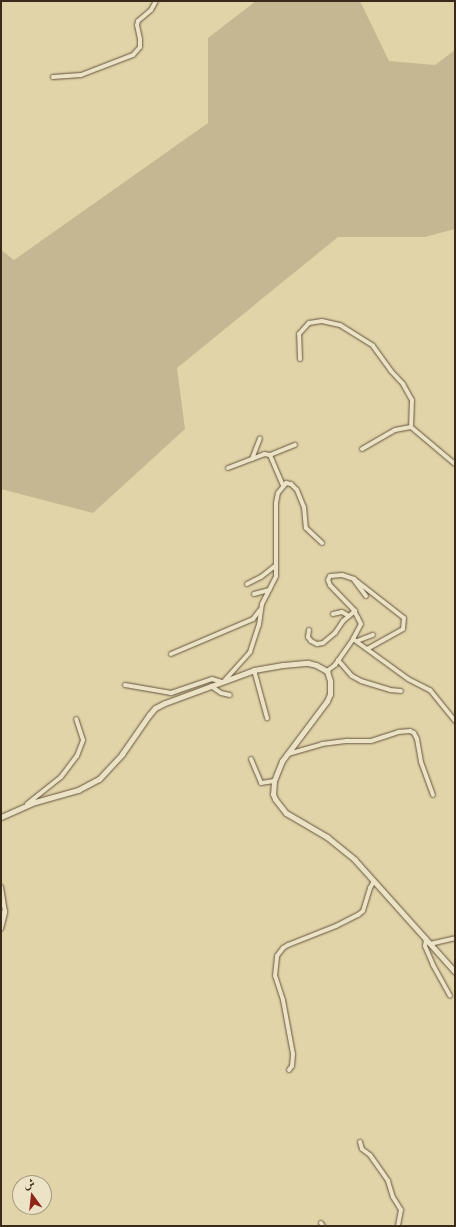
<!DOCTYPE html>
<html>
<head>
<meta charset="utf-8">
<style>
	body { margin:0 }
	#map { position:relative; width:456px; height:1227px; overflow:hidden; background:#e1d4a9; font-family:"IM FELL Double Pica",Amiri,serif }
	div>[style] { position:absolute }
	.green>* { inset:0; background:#c5b791 }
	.roads { filter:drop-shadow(0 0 1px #64543d) drop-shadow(0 0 1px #64543d) }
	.minor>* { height:4px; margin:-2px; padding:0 2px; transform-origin:2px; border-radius:2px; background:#ece3c7 }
	.tertiary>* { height:5px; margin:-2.5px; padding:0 2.5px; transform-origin:2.5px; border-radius:2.5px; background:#ece3c7 }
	span { translate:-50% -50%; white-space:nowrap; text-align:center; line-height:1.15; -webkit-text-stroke:3px #ece3c7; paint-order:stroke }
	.frame { position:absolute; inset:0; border:2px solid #3a2a19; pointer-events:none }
	.north { position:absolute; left:12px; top:1175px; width:40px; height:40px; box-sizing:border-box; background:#ece3c7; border:1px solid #a59981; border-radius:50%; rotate:345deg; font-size:11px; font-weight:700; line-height:16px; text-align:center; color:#3a2a19 }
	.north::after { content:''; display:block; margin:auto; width:14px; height:18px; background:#8f2418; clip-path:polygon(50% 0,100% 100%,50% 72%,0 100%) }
</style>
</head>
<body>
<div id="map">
	<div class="green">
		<i style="clip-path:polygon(256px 1px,360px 1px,389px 61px,435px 65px,455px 50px,455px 229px,425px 237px,338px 237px,177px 368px,185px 429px,93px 513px,1px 489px,1px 250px,14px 260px,208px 123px,208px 38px)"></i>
	</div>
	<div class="roads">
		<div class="minor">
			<i style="left:53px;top:77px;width:28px;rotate:-4deg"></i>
			<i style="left:81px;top:75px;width:56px;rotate:-21deg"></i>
			<i style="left:133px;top:55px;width:11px;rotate:-49deg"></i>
			<i style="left:140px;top:47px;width:8px;rotate:-90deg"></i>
			<i style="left:140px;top:39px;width:14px;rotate:-102deg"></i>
			<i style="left:137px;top:25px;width:4px;rotate:-76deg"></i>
			<i style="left:138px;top:21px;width:17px;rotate:-40deg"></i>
			<i style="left:151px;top:10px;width:10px;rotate:-61deg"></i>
			<i style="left:300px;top:359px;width:25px;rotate:-92deg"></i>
			<i style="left:299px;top:334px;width:15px;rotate:-48deg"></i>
			<i style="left:309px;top:323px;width:13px;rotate:-9deg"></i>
			<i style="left:322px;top:321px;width:18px;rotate:13deg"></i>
			<i style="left:340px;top:325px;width:39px;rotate:32deg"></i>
			<i style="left:373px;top:346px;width:31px;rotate:54deg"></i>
			<i style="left:391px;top:371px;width:18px;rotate:47deg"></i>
			<i style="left:403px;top:384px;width:18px;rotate:61deg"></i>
			<i style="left:412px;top:400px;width:27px;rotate:92deg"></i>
			<i style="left:411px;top:427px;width:57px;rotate:40.1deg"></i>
			<i style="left:362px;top:449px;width:38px;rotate:-30deg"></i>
			<i style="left:395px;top:430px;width:16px;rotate:-11deg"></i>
			<i style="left:270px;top:455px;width:27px;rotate:-22deg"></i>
			<i style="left:252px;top:459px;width:22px;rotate:-69deg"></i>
			<i style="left:228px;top:468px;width:39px;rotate:-21deg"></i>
			<i style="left:264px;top:454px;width:6px;rotate:9deg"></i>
			<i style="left:270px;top:455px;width:34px;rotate:67deg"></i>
			<i style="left:354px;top:580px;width:20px;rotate:53deg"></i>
			<i style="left:247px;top:584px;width:16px;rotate:-27deg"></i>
			<i style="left:261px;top:577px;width:18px;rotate:-38deg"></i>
			<i style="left:254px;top:594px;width:16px;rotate:-15deg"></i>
			<i style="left:333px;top:614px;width:9px;rotate:-13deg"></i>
			<i style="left:342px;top:612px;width:8px;rotate:30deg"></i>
			<i style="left:309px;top:630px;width:7px;rotate:98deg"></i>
			<i style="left:308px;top:637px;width:5px;rotate:53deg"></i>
			<i style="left:311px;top:641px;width:7px;rotate:27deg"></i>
			<i style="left:317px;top:644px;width:6px;rotate:-9deg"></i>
			<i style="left:323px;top:643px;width:16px;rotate:-40deg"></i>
			<i style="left:335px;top:633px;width:14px;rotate:-56deg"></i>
			<i style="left:343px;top:621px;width:16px;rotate:-40deg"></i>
			<i style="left:353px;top:639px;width:17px;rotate:-62deg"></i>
			<i style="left:361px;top:624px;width:7px;rotate:-117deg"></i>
			<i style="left:358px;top:618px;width:10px;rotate:-119deg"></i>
			<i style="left:353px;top:609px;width:33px;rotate:-134deg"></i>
			<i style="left:330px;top:585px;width:5px;rotate:-112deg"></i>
			<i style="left:328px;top:580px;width:4px;rotate:-63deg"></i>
			<i style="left:330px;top:576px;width:12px;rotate:-5deg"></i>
			<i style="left:342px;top:575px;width:13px;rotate:18deg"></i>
			<i style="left:354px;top:579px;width:63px;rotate:38deg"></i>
			<i style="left:404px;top:618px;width:11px;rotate:95deg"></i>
			<i style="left:403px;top:629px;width:41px;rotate:150.9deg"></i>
			<i style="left:357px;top:641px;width:17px;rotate:-21deg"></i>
			<i style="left:171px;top:654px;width:89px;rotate:-23.1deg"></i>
			<i style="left:253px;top:619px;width:11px;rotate:-52deg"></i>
			<i style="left:338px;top:660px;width:21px;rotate:49deg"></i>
			<i style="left:352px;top:676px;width:10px;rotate:29deg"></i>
			<i style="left:361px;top:681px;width:30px;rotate:17deg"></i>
			<i style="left:390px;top:690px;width:11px;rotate:5deg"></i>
			<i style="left:254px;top:670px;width:50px;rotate:74.8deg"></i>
			<i style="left:327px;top:671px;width:10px;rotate:-37deg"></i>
			<i style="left:335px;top:665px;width:32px;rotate:-55deg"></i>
			<i style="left:353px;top:639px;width:68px;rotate:36deg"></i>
			<i style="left:408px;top:679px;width:25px;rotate:27deg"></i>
			<i style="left:430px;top:690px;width:40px;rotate:51deg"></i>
			<i style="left:225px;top:680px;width:38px;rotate:-48deg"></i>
			<i style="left:250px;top:652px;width:28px;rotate:-72deg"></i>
			<i style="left:259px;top:625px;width:21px;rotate:-82deg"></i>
			<i style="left:262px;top:604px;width:31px;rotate:-63deg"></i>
			<i style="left:276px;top:576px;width:73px;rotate:-90deg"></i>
			<i style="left:276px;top:503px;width:10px;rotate:-79deg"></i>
			<i style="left:278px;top:493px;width:13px;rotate:-51deg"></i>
			<i style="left:286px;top:483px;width:5px;rotate:11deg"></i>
			<i style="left:291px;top:484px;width:8px;rotate:45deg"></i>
			<i style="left:297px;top:490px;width:18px;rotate:68deg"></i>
			<i style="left:304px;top:507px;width:21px;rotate:85deg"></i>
			<i style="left:306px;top:528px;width:22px;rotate:43deg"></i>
			<i style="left:125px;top:685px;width:47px;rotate:9.9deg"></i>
			<i style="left:171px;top:693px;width:43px;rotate:-18.9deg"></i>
			<i style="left:212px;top:679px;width:10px;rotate:17deg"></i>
			<i style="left:211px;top:686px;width:12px;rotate:35deg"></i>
			<i style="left:221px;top:693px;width:9px;rotate:13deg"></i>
			<i style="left:288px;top:754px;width:35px;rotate:-16deg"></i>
			<i style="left:322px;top:744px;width:26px;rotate:-7deg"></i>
			<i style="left:348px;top:741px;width:23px"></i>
			<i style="left:371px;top:741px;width:28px;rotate:-18deg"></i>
			<i style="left:398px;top:732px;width:12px;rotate:-5deg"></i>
			<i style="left:410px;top:731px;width:4px;rotate:27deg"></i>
			<i style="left:414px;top:733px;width:7px;rotate:63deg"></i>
			<i style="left:417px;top:739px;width:23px;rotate:80deg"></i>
			<i style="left:421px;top:762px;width:35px;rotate:70deg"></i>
			<i style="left:251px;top:759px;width:26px;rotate:67deg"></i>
			<i style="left:261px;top:783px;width:13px;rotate:-9deg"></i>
			<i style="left:27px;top:804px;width:43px;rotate:-38.5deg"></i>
			<i style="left:61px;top:777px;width:26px;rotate:-53deg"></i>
			<i style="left:77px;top:756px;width:17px;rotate:-69deg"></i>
			<i style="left:83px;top:740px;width:22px;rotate:-108deg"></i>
			<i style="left:1px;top:887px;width:26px;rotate:81deg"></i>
			<i style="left:5px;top:913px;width:16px;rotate:104deg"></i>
			<i style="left:1px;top:915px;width:6px;rotate:-45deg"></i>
			<i style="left:426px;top:939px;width:7px;rotate:98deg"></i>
			<i style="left:425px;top:946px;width:21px;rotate:67deg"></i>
			<i style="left:433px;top:965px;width:35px;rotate:61deg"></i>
			<i style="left:430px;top:944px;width:26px;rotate:-13deg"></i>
			<i style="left:289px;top:1070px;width:5px;rotate:-53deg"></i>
			<i style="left:292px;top:1066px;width:12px;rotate:-85deg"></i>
			<i style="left:293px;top:1054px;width:55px;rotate:-100.5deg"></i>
			<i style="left:283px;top:1000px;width:25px;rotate:-108deg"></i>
			<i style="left:275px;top:976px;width:20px;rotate:-84deg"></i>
			<i style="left:277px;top:956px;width:10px;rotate:-53deg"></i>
			<i style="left:283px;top:948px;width:6px;rotate:-31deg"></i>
			<i style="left:288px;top:945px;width:52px;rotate:-21.6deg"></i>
			<i style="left:336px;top:926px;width:25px;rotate:-27deg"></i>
			<i style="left:358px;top:915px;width:6px;rotate:-39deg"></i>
			<i style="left:363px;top:911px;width:24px;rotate:-73deg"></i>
			<i style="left:370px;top:888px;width:8px;rotate:-60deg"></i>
			<i style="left:360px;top:1142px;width:7px;rotate:74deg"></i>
			<i style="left:362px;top:1149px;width:10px;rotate:37deg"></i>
			<i style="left:370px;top:1155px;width:32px;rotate:55deg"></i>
			<i style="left:388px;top:1181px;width:17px;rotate:73deg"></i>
			<i style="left:393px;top:1197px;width:15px;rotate:58deg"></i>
			<i style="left:401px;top:1210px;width:16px;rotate:101deg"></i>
			<i style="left:321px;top:1223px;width:4px;rotate:56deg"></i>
		</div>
		<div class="tertiary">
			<i style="left:1px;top:817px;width:37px;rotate:-24deg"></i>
			<i style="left:35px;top:802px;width:45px;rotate:-15.6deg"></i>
			<i style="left:78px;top:790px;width:24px;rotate:-28deg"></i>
			<i style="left:99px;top:779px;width:34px;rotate:-47deg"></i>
			<i style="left:122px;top:754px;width:47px;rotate:-55.3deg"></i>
			<i style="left:149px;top:715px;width:9px;rotate:-49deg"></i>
			<i style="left:155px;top:708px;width:11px;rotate:-27deg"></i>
			<i style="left:165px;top:703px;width:95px;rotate:-20.3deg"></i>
			<i style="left:254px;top:670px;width:29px;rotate:-10deg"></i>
			<i style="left:283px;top:665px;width:25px;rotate:-5deg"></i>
			<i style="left:308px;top:663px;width:8px;rotate:14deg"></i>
			<i style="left:316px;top:665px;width:13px;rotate:29deg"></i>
			<i style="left:327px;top:671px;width:10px;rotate:73deg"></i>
			<i style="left:330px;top:681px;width:13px;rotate:90deg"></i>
			<i style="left:330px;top:694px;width:8px;rotate:113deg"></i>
			<i style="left:327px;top:701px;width:75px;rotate:126.9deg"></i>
			<i style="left:282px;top:761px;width:22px;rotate:112deg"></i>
			<i style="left:274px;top:781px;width:13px;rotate:94deg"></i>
			<i style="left:273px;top:794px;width:5px;rotate:68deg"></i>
			<i style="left:275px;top:799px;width:18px;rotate:52deg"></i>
			<i style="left:286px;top:813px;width:48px;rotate:30.3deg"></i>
			<i style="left:327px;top:837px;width:36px;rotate:39deg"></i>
			<i style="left:355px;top:860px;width:150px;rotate:48.2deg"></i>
		</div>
	</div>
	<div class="frame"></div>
	<div class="north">ش</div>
</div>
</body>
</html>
